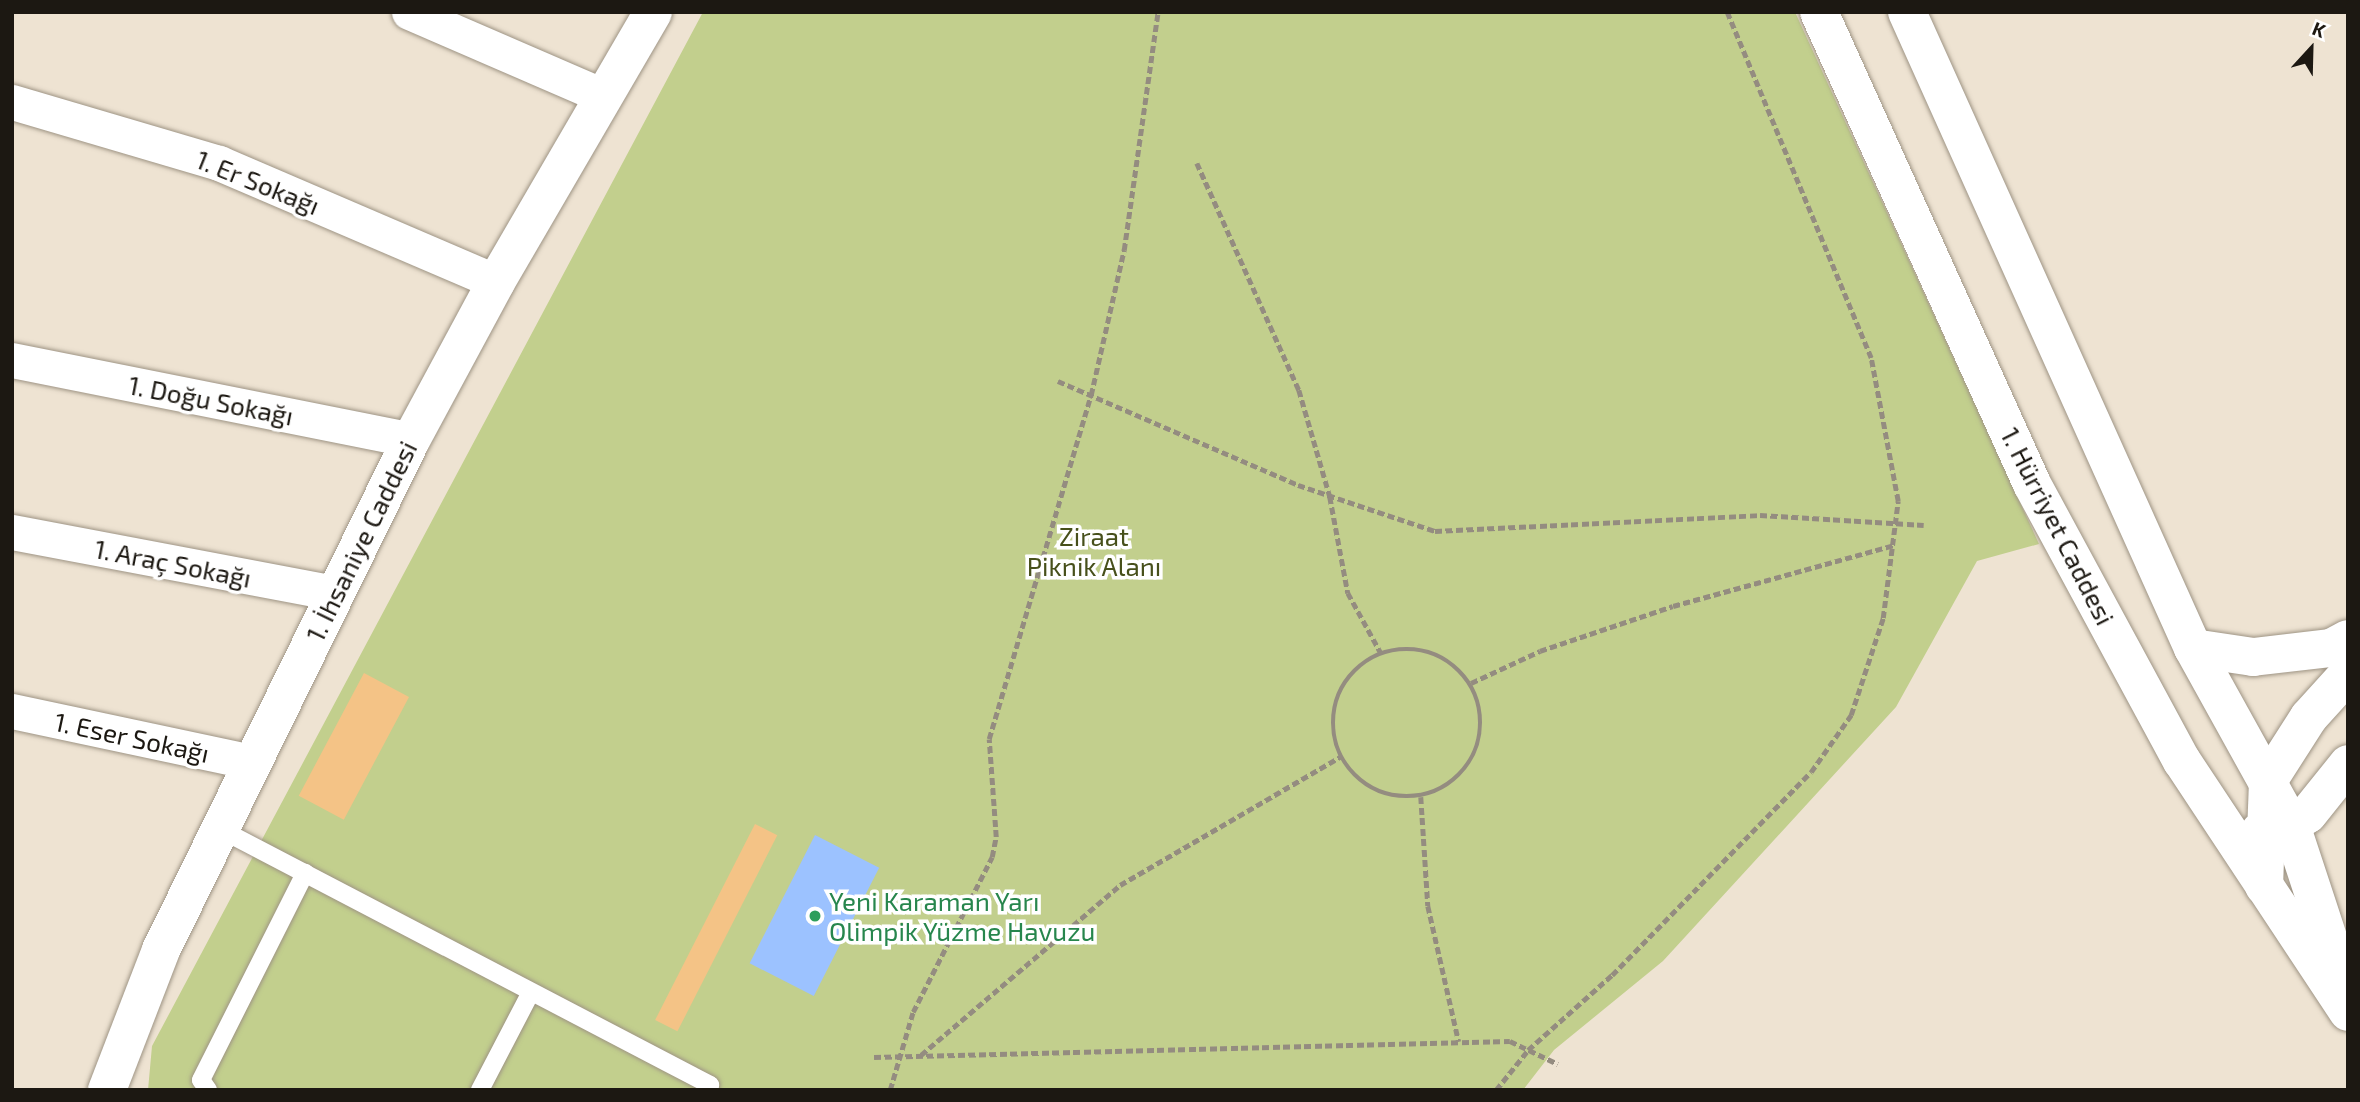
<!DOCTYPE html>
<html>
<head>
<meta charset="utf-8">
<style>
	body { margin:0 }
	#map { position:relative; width:2360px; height:1102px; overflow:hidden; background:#eee3d2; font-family:"Exo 2",sans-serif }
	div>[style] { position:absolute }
	.green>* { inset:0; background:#c2cf8d }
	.water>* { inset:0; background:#9cc2ff; transform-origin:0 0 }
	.building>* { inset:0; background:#f4c386; transform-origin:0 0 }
	.path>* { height:4.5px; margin-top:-2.25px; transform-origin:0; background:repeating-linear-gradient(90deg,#948c80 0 7px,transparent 0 10.5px) }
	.path>.ring { margin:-2.25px; padding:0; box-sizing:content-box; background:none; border:4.5px solid #948c80; border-radius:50% }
	.roads { filter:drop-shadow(0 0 2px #9e9484) drop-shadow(0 0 2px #9e9484) }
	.service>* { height:18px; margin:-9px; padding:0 9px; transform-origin:9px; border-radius:9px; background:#fff }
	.minor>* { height:35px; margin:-17.5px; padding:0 17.5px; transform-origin:17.5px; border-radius:17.5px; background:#fff }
	.tertiary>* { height:38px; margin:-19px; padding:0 19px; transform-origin:19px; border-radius:19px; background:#fff }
	.secondary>* { height:38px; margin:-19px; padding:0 19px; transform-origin:19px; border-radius:19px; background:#fff }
	.primary>* { height:38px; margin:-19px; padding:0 19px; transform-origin:19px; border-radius:19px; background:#fff }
	.dots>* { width:19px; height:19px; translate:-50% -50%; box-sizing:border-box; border:4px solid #fff; border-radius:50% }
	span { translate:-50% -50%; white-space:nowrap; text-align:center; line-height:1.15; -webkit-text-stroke:7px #fff; paint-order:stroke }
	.street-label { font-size:26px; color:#1c1812 }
	.park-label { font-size:26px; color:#47501b }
	.leisure-label { font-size:26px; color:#27864d }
	.left { translate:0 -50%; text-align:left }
	.frame { position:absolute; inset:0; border:14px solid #1c1812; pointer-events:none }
	.north { position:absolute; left:2276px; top:14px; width:70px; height:70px; -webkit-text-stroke:5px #fff; paint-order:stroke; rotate:22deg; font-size:19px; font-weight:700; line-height:28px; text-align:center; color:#1c1812 }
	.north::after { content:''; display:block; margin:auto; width:24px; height:32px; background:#1c1812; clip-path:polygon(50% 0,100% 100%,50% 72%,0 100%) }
</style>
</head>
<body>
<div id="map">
	<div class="green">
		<i style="clip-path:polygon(703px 12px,1795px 12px,2039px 544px,1977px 561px,1896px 707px,1663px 961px,1554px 1050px,1523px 1090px,148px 1090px,152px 1046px)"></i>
	</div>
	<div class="water">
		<i style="left:815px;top:835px;width:72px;height:144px;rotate:27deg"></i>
	</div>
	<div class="building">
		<i style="left:364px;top:673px;width:51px;height:139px;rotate:28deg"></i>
		<i style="left:755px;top:824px;width:25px;height:220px;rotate:27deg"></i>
	</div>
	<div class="path">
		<i style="left:1197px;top:163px;width:249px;rotate:65.8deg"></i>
		<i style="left:1299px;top:390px;width:111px;rotate:73.8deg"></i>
		<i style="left:1330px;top:497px;width:98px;rotate:79.4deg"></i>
		<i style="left:1348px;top:593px;width:68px;rotate:61.2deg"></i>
		<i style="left:1058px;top:381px;width:262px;rotate:23.4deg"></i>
		<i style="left:1298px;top:485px;width:145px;rotate:18.6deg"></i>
		<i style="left:1435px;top:531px;width:325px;rotate:-2.8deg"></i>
		<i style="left:1760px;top:515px;width:164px;rotate:3.5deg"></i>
		<i class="ring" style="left:1333px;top:649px;width:143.5px;height:143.5px"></i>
		<i style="left:1471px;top:683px;width:76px;rotate:-24.9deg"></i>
		<i style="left:1540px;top:651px;width:140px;rotate:-18.7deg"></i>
		<i style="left:1673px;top:606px;width:230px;rotate:-15.4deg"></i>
		<i style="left:1421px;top:797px;width:109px;rotate:86.3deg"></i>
		<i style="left:1428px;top:906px;width:139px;rotate:77.2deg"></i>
		<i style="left:921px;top:1055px;width:262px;rotate:-40.5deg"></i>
		<i style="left:1120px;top:885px;width:255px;rotate:-30.2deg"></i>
		<i style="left:874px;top:1057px;width:636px;rotate:-1.44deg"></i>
		<i style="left:1510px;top:1041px;width:53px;rotate:25.6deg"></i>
		<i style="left:890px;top:1090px;width:81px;rotate:-73.6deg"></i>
		<i style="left:913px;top:1012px;width:174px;rotate:-63deg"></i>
		<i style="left:992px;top:857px;width:20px;rotate:-79deg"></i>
		<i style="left:996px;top:837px;width:98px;rotate:-94.1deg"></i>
		<i style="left:989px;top:739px;width:359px;rotate:-73.5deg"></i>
		<i style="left:1091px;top:395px;width:149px;rotate:-77.2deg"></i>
		<i style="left:1124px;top:250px;width:240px;rotate:-81.9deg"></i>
		<i style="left:1496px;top:1090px;width:51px;rotate:-51.3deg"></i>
		<i style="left:1528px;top:1050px;width:113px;rotate:-41.8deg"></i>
		<i style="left:1612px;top:975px;width:284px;rotate:-45.6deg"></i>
		<i style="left:1811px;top:772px;width:70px;rotate:-54.9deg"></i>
		<i style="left:1851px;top:715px;width:102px;rotate:-71.7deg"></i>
		<i style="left:1883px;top:618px;width:118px;rotate:-82.7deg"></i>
		<i style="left:1898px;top:501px;width:146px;rotate:-100.7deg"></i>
		<i style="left:1871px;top:358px;width:375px;rotate:-112.6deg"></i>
	</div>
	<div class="roads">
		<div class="service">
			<i style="left:220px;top:829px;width:553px;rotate:27.58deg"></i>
			<i style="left:710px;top:1085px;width:5px;rotate:112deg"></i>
			<i style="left:208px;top:1090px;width:12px;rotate:-125deg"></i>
			<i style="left:201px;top:1080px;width:232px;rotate:-63.3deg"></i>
			<i style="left:480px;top:1090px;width:110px;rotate:-62.5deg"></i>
		</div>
		<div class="minor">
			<i style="left:409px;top:12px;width:211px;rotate:23.4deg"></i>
			<i style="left:12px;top:102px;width:216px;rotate:16.4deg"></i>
			<i style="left:219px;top:163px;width:301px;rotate:23.2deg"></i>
			<i style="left:12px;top:360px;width:407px;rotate:11.3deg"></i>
			<i style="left:12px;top:532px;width:328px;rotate:10.7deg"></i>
			<i style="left:12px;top:711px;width:245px;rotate:12deg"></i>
		</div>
		<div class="tertiary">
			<i style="left:107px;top:1090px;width:150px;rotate:-68.9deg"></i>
			<i style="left:161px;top:950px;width:568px;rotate:-63.89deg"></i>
			<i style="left:411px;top:440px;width:179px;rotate:-61.7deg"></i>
			<i style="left:496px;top:282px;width:312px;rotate:-59.8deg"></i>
		</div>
		<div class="secondary">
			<i style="left:2193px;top:648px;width:61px;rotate:8.5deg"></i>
			<i style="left:2253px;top:657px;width:79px;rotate:-6.6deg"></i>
			<i style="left:2331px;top:648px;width:19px;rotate:-28deg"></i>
			<i style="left:2260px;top:831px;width:32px;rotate:-11deg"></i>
			<i style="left:2291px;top:825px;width:20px;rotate:-33deg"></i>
			<i style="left:2308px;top:814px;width:64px;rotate:-51.3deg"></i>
			<i style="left:2264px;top:886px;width:105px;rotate:-87.8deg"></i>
			<i style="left:2268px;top:781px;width:76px;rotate:-57.4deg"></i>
			<i style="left:2309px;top:717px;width:58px;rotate:-47.8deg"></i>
		</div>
		<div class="primary">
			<i style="left:1819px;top:12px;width:518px;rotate:65.71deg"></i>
			<i style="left:2032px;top:484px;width:315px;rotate:61.6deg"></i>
			<i style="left:2182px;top:761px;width:301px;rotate:56.5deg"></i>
			<i style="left:1907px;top:12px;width:697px;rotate:65.79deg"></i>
			<i style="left:2193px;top:648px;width:202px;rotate:61deg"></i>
			<i style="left:2291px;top:825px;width:160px;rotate:71.8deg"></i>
		</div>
	</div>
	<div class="dots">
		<i style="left:815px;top:916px;background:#2e9e5b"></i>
	</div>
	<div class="street-label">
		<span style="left:258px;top:182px;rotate:22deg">1. Er Sokağı</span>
		<span style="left:211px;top:400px;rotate:11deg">1. Doğu Sokağı</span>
		<span style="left:2058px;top:526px;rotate:63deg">1. Hürriyet Caddesi</span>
		<span style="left:361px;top:541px;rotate:-64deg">1. İhsaniye Caddesi</span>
		<span style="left:173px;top:563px;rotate:11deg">1. Araç Sokağı</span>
		<span style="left:132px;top:737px;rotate:12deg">1. Eser Sokağı</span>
	</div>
	<div class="park-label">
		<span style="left:1094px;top:551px">Ziraat<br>Piknik Alanı</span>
	</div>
	<div class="leisure-label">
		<span class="left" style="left:829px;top:916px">Yeni Karaman Yarı<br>Olimpik Yüzme Havuzu</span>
	</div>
	<div class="frame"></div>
	<div class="north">K</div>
</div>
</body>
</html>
